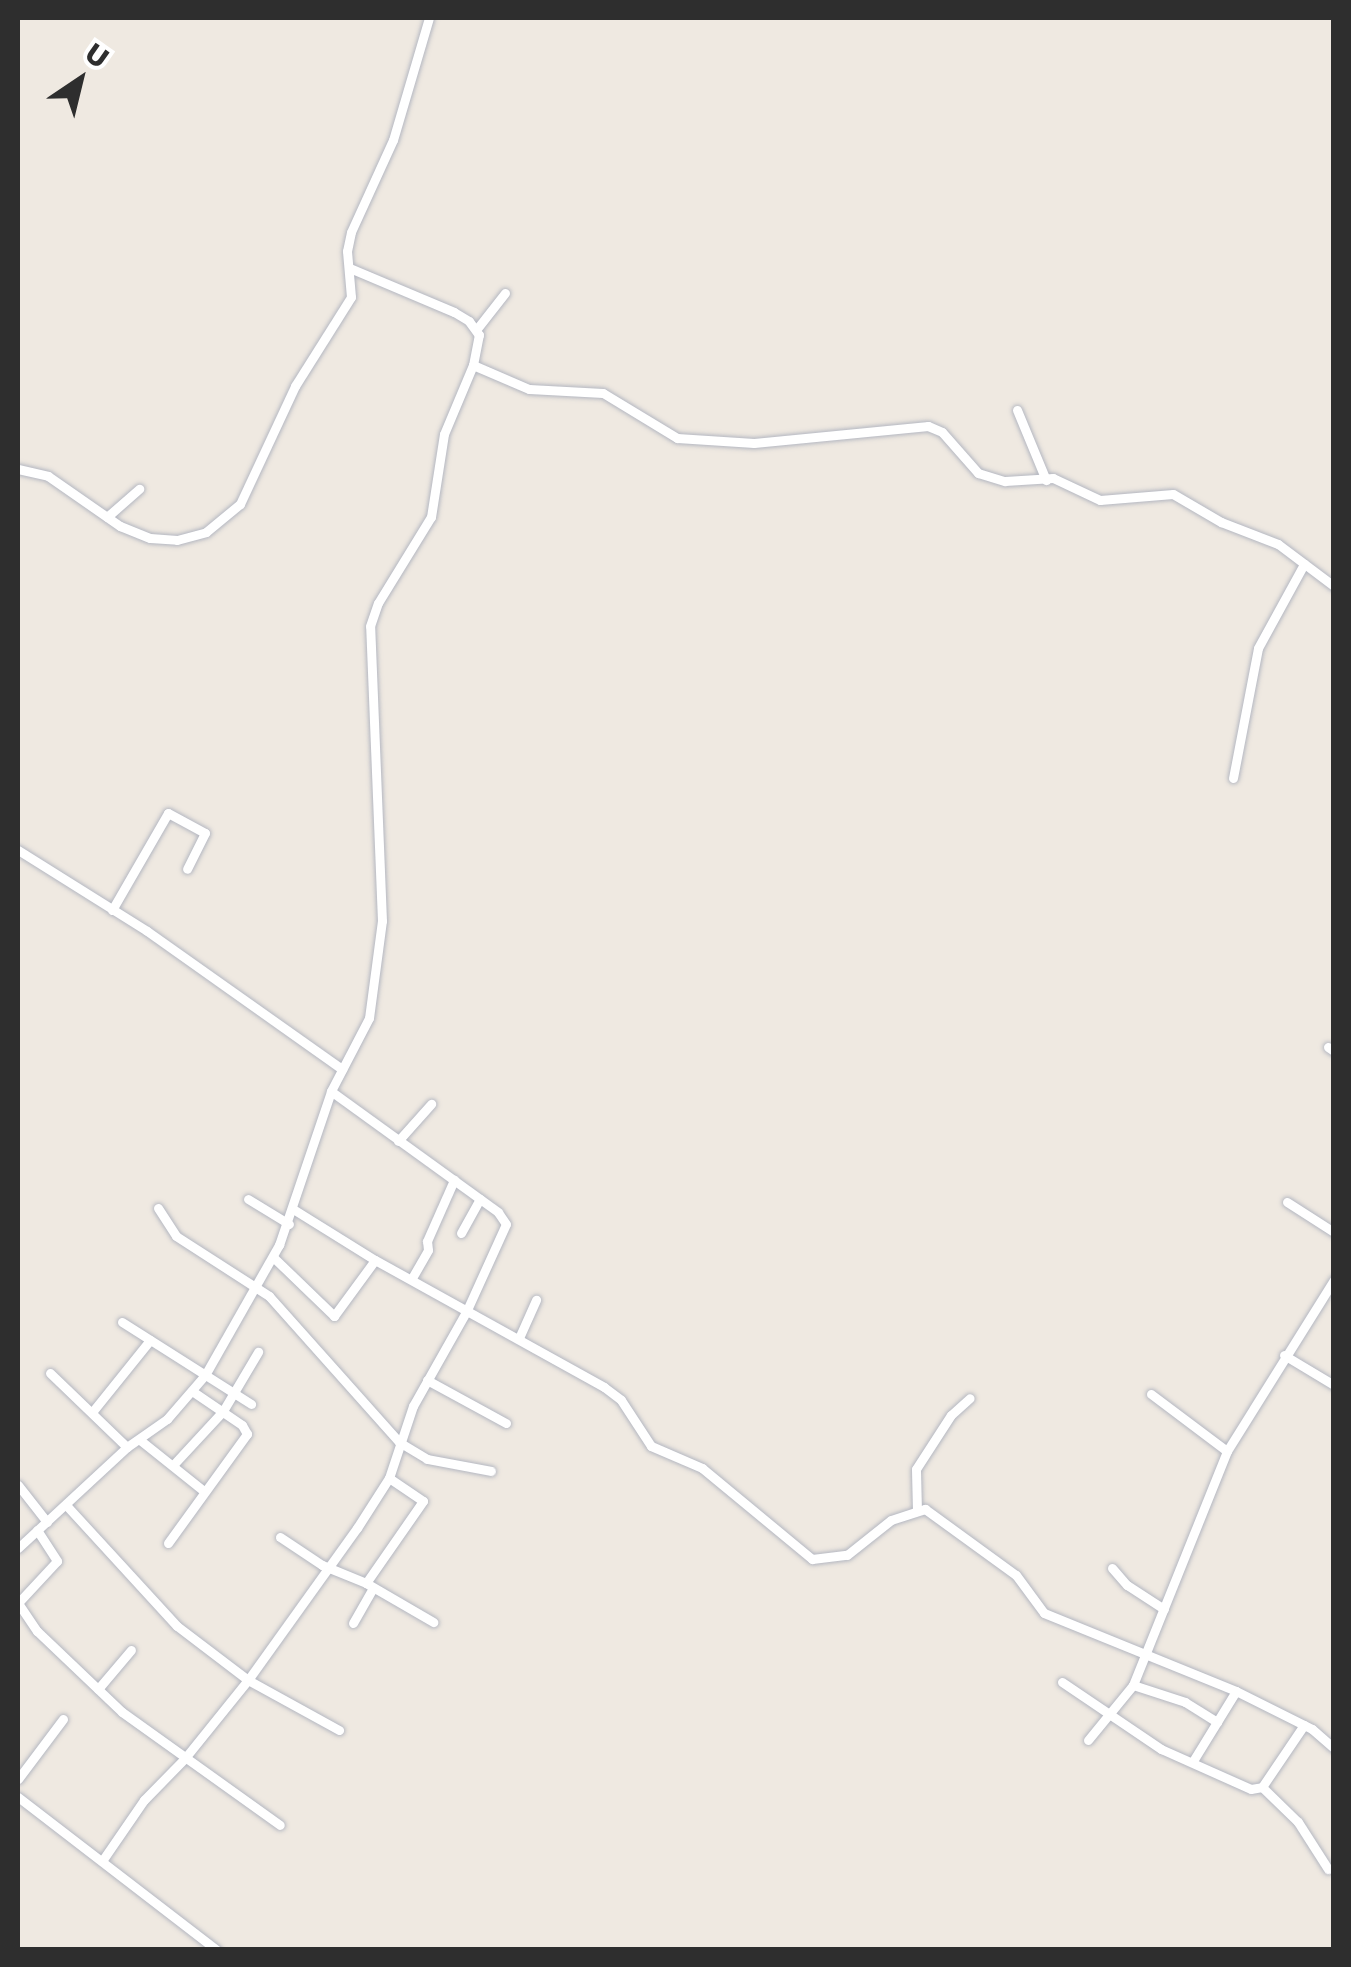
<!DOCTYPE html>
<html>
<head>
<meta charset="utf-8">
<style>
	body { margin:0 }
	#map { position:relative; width:1351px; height:1967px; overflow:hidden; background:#efe9e1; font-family:"Golos Text",sans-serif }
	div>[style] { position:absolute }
	.roads { filter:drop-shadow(0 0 2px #b4b7c1) drop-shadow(0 0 2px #b4b7c1) }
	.street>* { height:9px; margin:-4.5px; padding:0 4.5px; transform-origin:4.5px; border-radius:4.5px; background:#fff }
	span { translate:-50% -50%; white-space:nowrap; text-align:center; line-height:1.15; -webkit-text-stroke:8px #fff; paint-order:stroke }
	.frame { position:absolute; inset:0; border:20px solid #2e2e2e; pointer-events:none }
	.north { position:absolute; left:30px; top:30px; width:100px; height:100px; -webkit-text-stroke:8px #fff; paint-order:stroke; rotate:35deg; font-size:28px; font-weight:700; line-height:40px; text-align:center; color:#2e2e2e }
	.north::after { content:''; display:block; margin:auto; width:35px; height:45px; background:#2e2e2e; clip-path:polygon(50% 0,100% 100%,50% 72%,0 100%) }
</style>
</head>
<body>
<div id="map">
	<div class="roads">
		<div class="street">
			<i style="left:476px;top:330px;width:47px;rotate:-51.9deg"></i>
			<i style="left:473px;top:365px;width:61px;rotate:23.2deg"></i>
			<i style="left:529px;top:389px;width:74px;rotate:3.1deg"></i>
			<i style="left:603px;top:393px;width:87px;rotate:31.3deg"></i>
			<i style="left:677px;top:438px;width:77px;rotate:3.7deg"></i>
			<i style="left:754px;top:443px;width:175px;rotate:-5.6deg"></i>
			<i style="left:928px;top:426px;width:15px;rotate:23deg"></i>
			<i style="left:942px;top:432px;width:55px;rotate:48.7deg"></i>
			<i style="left:978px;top:473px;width:28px;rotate:17deg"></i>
			<i style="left:1005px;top:481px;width:48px;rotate:-3.6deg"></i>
			<i style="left:1053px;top:478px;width:52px;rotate:25.1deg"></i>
			<i style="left:1100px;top:500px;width:73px;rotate:-4.7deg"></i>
			<i style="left:1173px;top:494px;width:56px;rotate:30.3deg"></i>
			<i style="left:1221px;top:522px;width:61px;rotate:21.1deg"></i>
			<i style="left:1278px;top:544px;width:70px;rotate:36.9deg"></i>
			<i style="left:1017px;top:410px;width:76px;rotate:67.5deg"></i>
			<i style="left:18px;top:469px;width:31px;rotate:13deg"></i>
			<i style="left:48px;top:476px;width:88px;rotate:34.8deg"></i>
			<i style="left:120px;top:526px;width:32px;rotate:22deg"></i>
			<i style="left:150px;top:538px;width:27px;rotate:4deg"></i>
			<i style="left:177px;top:540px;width:30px;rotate:-15deg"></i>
			<i style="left:206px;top:532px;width:44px;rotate:-39.5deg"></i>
			<i style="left:240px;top:504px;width:130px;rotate:-65deg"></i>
			<i style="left:295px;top:386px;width:105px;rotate:-57.8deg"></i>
			<i style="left:351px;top:297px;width:46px;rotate:-95deg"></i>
			<i style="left:347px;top:251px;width:19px;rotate:-78deg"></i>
			<i style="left:351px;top:232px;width:101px;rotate:-65.5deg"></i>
			<i style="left:393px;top:140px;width:127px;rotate:-73.6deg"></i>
			<i style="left:107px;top:517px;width:43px;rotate:-41.2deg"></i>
			<i style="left:1233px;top:778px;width:132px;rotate:-79.1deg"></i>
			<i style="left:1258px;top:648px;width:96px;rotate:-61.3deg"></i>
			<i style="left:18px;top:850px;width:152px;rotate:32.1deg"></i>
			<i style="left:147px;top:931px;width:239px;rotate:35.3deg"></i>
			<i style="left:112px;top:910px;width:112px;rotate:-60deg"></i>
			<i style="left:168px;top:813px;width:42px;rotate:28.4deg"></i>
			<i style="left:205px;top:833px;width:40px;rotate:116.6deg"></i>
			<i style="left:1328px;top:1047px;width:7px;rotate:34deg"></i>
			<i style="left:398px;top:1141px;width:50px;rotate:-48.3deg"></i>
			<i style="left:248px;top:1199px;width:48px;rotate:31.4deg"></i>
			<i style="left:1287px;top:1202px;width:56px;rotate:32.6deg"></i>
			<i style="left:158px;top:1208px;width:33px;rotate:57deg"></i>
			<i style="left:176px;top:1236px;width:111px;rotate:32.8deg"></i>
			<i style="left:269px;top:1296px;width:195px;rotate:48.3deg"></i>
			<i style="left:399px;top:1442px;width:33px;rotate:31deg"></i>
			<i style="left:427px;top:1459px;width:65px;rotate:10.6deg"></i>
			<i style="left:293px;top:1209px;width:97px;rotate:31.9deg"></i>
			<i style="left:375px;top:1260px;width:262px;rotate:29deg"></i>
			<i style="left:604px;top:1387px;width:21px;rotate:37deg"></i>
			<i style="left:621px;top:1400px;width:55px;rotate:56.9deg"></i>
			<i style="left:651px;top:1446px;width:56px;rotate:23.3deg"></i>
			<i style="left:702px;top:1468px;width:143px;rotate:39.6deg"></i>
			<i style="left:812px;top:1559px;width:35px;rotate:-7deg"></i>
			<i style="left:847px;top:1555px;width:56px;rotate:-38.5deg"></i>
			<i style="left:891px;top:1520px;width:36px;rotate:-18deg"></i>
			<i style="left:925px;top:1509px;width:112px;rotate:36deg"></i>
			<i style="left:1016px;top:1575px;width:47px;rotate:53.6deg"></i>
			<i style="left:1044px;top:1613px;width:207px;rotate:22.1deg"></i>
			<i style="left:1236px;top:1691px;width:85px;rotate:26.6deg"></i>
			<i style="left:1312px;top:1729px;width:29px;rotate:41deg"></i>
			<i style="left:461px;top:1233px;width:39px;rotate:-61deg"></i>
			<i style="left:273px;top:1257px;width:85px;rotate:44deg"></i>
			<i style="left:334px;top:1316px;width:69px;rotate:-53.8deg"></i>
			<i style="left:412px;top:1278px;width:32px;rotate:-60deg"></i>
			<i style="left:428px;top:1250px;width:9px;rotate:-96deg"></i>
			<i style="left:427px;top:1241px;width:67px;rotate:-66.1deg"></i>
			<i style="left:122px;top:1322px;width:153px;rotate:32.4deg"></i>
			<i style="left:519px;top:1338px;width:42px;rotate:-65.9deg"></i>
			<i style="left:1284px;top:1355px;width:58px;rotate:31deg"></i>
			<i style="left:50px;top:1373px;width:107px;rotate:43.9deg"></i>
			<i style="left:427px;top:1380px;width:90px;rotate:28.6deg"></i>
			<i style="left:1151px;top:1394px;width:95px;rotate:36.9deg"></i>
			<i style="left:93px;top:1411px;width:91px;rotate:-51.2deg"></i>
			<i style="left:140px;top:1440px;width:82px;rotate:38.6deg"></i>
			<i style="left:174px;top:1464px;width:72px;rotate:-47.2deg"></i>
			<i style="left:223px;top:1411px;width:69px;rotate:-59.3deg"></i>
			<i style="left:18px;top:1485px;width:47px;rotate:51.9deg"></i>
			<i style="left:66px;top:1505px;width:164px;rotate:47.5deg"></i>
			<i style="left:177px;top:1626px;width:89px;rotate:37.3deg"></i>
			<i style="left:248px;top:1680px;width:104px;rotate:28.8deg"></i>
			<i style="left:917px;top:1511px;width:42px;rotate:-91.4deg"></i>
			<i style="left:916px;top:1469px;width:64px;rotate:-57.1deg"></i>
			<i style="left:951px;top:1415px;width:25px;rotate:-42deg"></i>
			<i style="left:37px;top:1530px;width:37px;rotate:57deg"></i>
			<i style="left:57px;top:1561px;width:57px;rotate:132.9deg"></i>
			<i style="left:18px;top:1603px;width:34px;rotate:56deg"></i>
			<i style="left:37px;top:1631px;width:117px;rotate:43.6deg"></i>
			<i style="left:122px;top:1712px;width:194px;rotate:35.6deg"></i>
			<i style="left:280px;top:1537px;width:50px;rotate:33.7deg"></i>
			<i style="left:322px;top:1565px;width:48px;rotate:22.2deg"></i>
			<i style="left:366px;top:1583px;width:78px;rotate:30.2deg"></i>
			<i style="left:168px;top:1543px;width:135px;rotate:-54.1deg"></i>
			<i style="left:247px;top:1434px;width:10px;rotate:-119deg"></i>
			<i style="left:242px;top:1425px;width:60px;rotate:-145.8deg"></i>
			<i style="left:18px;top:1548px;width:149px;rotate:-42.8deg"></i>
			<i style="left:127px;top:1447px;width:49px;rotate:-35deg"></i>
			<i style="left:167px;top:1419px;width:58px;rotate:-49.2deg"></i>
			<i style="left:205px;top:1375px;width:150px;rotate:-60.4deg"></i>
			<i style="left:279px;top:1245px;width:163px;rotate:-71.3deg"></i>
			<i style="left:331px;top:1091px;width:82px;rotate:-62.5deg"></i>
			<i style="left:369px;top:1018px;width:98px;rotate:-82.4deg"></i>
			<i style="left:382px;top:921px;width:295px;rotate:-92.3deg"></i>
			<i style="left:370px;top:626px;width:24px;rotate:-71deg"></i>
			<i style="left:378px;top:603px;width:101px;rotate:-58.4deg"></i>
			<i style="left:431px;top:517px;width:84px;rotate:-81.1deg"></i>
			<i style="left:444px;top:434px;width:75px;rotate:-67.2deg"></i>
			<i style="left:473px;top:365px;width:31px;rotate:-79deg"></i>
			<i style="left:479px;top:335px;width:17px;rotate:-126deg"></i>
			<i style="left:469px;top:321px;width:17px;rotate:-149deg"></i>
			<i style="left:454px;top:312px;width:113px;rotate:-157.1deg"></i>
			<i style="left:1112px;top:1568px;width:23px;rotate:49deg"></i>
			<i style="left:1127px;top:1585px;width:44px;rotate:33deg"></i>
			<i style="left:366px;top:1583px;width:100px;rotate:-55.2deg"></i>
			<i style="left:423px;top:1501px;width:41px;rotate:-145.9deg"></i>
			<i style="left:353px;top:1623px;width:40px;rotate:-60.3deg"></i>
			<i style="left:1062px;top:1682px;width:120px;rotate:34.1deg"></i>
			<i style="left:1161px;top:1749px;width:98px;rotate:24deg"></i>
			<i style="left:1251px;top:1789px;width:11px;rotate:-10deg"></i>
			<i style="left:1262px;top:1787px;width:75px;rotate:-55.9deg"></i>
			<i style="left:1133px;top:1685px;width:55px;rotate:18.1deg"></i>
			<i style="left:1185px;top:1702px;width:38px;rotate:32deg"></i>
			<i style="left:98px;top:1689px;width:51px;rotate:-49.8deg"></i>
			<i style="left:1088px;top:1740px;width:71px;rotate:-50.7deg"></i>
			<i style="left:1133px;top:1685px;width:252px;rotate:-68.1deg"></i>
			<i style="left:1227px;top:1451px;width:202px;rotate:-58deg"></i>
			<i style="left:1193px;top:1761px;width:82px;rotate:-58.4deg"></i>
			<i style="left:18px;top:1779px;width:75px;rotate:-53.1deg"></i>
			<i style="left:1262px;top:1787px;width:50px;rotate:44.2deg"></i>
			<i style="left:1298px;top:1822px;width:56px;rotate:57.4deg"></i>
			<i style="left:18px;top:1797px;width:251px;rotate:37.6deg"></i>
			<i style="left:102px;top:1861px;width:74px;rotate:-55.5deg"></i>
			<i style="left:144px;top:1800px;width:59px;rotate:-45.7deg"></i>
			<i style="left:185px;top:1758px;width:100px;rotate:-51.1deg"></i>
			<i style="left:248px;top:1680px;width:187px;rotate:-54.4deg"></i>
			<i style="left:357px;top:1528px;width:59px;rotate:-57.4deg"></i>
			<i style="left:389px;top:1478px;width:76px;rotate:-71.6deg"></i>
			<i style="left:413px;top:1406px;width:110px;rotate:-60.6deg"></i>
			<i style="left:467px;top:1310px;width:94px;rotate:-65.6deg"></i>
			<i style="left:506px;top:1224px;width:14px;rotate:-124deg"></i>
			<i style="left:498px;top:1212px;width:206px;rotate:-144.1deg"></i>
		</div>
	</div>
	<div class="frame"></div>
	<div class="north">U</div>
</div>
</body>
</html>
